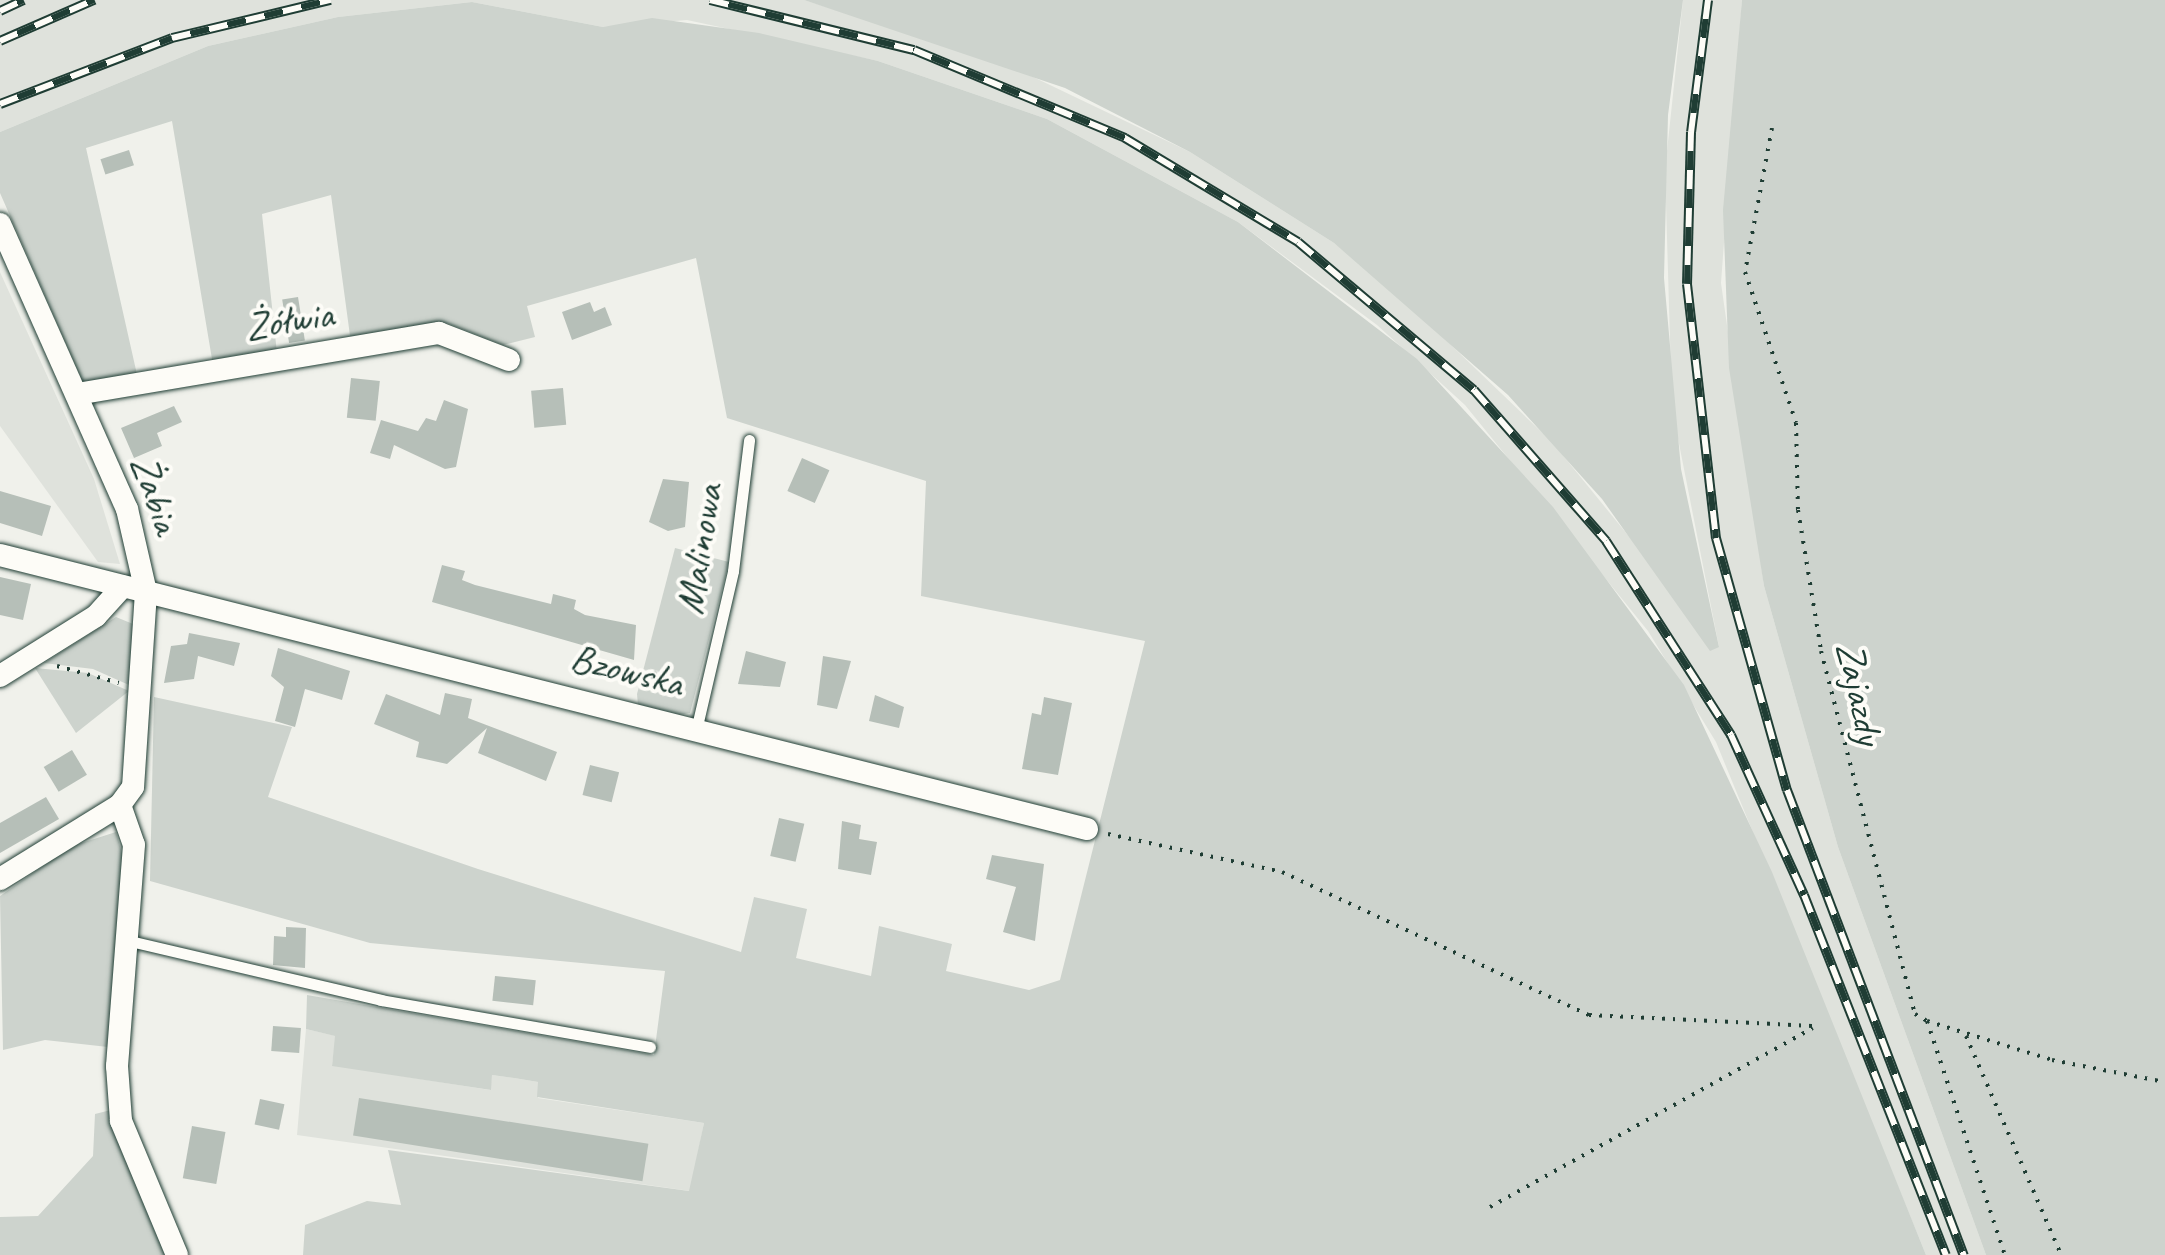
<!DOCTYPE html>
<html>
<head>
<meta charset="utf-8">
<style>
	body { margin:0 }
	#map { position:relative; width:2165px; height:1255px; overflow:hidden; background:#f0f1eb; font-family:Caveat,sans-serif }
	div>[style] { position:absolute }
	.built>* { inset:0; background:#dfe2dc }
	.green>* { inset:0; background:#cdd3cd }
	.building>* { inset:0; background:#b6bfb8; transform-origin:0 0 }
	.path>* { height:4px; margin-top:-2px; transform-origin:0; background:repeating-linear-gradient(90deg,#1f3d34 0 2.5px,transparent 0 10.5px) }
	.roads { filter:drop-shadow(0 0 2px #1f3d34) drop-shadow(0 0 2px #1f3d34) }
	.lane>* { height:11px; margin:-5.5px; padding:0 5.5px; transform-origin:5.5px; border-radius:5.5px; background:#fdfcf7 }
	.street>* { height:22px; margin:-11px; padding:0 11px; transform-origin:11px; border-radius:11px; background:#fdfcf7 }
	.rail>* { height:10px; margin-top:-5px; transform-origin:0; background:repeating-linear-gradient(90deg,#fdfcf7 0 19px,#1f3d34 0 38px); box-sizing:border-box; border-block:2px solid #1f3d34 }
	span { translate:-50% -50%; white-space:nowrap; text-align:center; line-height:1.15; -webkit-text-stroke:8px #fdfcf7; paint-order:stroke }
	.street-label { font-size:40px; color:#1f3d34 }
</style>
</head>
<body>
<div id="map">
	<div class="built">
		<i style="clip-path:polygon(0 0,804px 0,1006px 64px,1190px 152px,1334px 243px,1403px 299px,1552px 442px,1719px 647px,1672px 408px,1665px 170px,1683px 0,1742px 0,1721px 283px,1764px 586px,1838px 847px,1986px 1255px,1926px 1255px,1716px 742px,1648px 631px,1465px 405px,1377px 325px,1238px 222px,1047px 119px,878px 61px,687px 20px,603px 27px,472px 2px,338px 17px,208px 46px,0 132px)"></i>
		<i style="clip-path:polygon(0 272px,94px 479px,120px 564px,98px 562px,0 426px)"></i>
		<i style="clip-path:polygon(306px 1029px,336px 1036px,332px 1065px,490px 1090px,492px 1075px,514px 1078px,538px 1082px,538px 1098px,704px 1123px,690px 1191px,297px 1135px)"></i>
	</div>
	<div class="green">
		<i style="clip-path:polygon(804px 0,1683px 0,1668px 115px,1664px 278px,1681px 469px,1719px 647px,1710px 651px,1602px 499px,1508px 395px,1334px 243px,1190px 152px,1065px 88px)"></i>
		<i style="clip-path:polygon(1742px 0,2165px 0,2165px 1255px,1986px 1255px,1838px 847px,1764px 586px,1729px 368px,1723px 210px)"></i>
		<i style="clip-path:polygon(472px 2px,603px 27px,652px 18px,759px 33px,878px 61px,1047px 119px,1238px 222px,1417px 359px,1553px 507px,1684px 685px,1772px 872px,1926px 1255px,303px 1255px,305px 1225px,367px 1201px,401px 1205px,388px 1150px,689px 1191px,704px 1123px,537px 1097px,538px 1082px,514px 1078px,492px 1075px,491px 1090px,332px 1066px,335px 1036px,306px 1029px,307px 995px,654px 1055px,665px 971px,370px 943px,150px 881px,154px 697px,292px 727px,268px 797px,478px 869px,741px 952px,754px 897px,807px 909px,796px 958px,871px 976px,879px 926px,952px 944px,946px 971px,1029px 990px,1060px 980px,1145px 641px,921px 596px,926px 481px,727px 418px,696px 258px,527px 306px,535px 337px,503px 345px,447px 323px,351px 343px,331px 195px,262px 214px,277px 353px,213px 365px,172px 121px,86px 148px,138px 379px,85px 387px,0 193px,0 132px,208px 46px,338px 17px)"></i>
		<i style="clip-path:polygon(675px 548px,729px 562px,690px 713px,679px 715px,638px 705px,637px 694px)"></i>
		<i style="clip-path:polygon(116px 617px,133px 624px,129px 685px,93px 669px,44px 663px)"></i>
		<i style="clip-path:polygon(35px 668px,88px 673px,129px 691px,76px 733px)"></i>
		<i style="clip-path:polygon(116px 832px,123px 857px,108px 1047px,45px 1040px,3px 1050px,0 896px,72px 846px)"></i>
		<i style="clip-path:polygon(111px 1110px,166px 1255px,0 1255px,0 1217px,38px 1216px,93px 1156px,95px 1114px)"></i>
	</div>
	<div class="building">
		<i style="left:129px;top:150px;width:16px;height:30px;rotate:72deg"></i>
		<i style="left:298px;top:297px;width:44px;height:16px;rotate:81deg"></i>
		<i style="clip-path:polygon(590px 302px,594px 312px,605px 307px,612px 325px,572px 340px,562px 312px)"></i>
		<i style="left:351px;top:378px;width:29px;height:40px;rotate:6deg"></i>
		<i style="left:563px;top:388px;width:37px;height:32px;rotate:85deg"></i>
		<i style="clip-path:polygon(444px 400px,468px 409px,456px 467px,445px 469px,394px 445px,390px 459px,370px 453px,381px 420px,418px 431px,426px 418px,436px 421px)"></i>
		<i style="clip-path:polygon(174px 406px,182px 422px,157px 433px,162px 446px,134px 458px,121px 428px)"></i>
		<i style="left:802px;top:458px;width:30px;height:36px;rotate:24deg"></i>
		<i style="clip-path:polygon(663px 479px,689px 482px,685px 527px,668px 531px,649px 522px)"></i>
		<i style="clip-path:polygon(0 491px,51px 506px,42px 536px,0 523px)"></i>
		<i style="clip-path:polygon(442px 565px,465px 571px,462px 580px,475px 585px,551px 604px,553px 594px,576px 600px,574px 609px,585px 615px,636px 625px,634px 660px,432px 602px)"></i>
		<i style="clip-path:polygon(0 577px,31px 584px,23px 620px,0 615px)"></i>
		<i style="clip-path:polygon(189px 633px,240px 643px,234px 666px,198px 656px,194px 679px,164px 683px,171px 646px,187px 644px)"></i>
		<i style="clip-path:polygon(278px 648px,350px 671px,342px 700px,305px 689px,295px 727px,275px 721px,284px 687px,271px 676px)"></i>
		<i style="clip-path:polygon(746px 651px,786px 662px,780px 687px,738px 684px)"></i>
		<i style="clip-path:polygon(823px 656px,851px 661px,837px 709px,817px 705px)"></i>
		<i style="clip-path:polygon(445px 693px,472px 699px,468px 718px,557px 752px,546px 781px,478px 753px,487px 728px,447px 764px,416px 757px,419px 742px,374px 724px,386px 694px,440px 715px)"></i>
		<i style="clip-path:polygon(875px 695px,904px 707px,899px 728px,869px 721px)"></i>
		<i style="clip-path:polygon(1044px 697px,1072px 703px,1058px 775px,1022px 769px,1032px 713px,1041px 715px)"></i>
		<i style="left:72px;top:750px;width:29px;height:33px;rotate:59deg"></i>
		<i style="left:590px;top:765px;width:30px;height:31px;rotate:14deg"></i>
		<i style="clip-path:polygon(46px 797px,59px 819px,0 853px,0 823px)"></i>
		<i style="left:779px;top:818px;width:26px;height:39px;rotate:13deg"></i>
		<i style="clip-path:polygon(842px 821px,861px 825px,859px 839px,877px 842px,871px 875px,838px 869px)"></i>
		<i style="clip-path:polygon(992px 855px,1044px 864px,1035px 941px,1003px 932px,1016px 887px,986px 879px)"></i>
		<i style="clip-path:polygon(286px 927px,306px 928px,305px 968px,273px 965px,274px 936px,286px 937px)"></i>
		<i style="left:495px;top:976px;width:41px;height:25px;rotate:6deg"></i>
		<i style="left:273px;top:1026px;width:28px;height:25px;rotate:4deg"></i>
		<i style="left:359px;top:1098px;width:293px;height:38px;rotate:9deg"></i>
		<i style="left:260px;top:1099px;width:25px;height:26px;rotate:12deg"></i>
		<i style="left:192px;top:1126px;width:34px;height:53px;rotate:10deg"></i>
	</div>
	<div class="path">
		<i style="left:1772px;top:128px;width:147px;rotate:100.6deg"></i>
		<i style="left:1745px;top:272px;width:159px;rotate:71.3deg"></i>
		<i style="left:1796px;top:423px;width:87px;rotate:88.7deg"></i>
		<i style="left:1798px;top:510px;width:143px;rotate:80.7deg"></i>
		<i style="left:1821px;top:651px;width:375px;rotate:75.5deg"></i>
		<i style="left:1915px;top:1014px;width:14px;rotate:30deg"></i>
		<i style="left:1927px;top:1021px;width:247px;rotate:71.6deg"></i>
		<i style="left:57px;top:666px;width:64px;rotate:15.3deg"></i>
		<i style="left:1108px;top:834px;width:178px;rotate:12.3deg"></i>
		<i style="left:1282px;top:872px;width:339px;rotate:25deg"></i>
		<i style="left:1589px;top:1015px;width:228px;rotate:2.8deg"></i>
		<i style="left:1927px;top:1021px;width:131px;rotate:17.3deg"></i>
		<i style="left:2052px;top:1060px;width:115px;rotate:11deg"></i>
		<i style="left:1966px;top:1036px;width:239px;rotate:66.5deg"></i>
		<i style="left:1490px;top:1207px;width:369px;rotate:-29deg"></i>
	</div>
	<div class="roads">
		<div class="lane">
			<i style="left:697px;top:726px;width:159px;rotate:-76.9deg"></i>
			<i style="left:733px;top:571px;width:132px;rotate:-83deg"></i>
			<i style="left:130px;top:941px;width:258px;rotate:13.2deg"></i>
			<i style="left:381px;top:1000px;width:273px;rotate:9.9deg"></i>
		</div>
		<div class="street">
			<i style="left:0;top:224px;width:312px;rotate:66deg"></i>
			<i style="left:127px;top:509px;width:85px;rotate:77.1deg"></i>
			<i style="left:146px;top:592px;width:195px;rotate:93.8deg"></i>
			<i style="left:133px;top:787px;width:22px;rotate:126deg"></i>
			<i style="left:120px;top:805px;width:141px;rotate:148.3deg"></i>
			<i style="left:77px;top:394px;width:367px;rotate:-9.6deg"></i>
			<i style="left:439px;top:333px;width:75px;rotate:21.1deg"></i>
			<i style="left:0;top:555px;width:1121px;rotate:14.15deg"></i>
			<i style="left:0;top:676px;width:113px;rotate:-32deg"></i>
			<i style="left:96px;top:616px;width:40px;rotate:-48deg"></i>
			<i style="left:120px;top:805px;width:42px;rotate:70.7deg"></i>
			<i style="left:134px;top:845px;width:222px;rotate:94.4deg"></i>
			<i style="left:117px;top:1066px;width:55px;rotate:85.8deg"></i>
			<i style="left:121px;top:1121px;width:145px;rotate:67.3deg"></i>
		</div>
	</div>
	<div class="rail">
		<i style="left:710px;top:0;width:210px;rotate:13.8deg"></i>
		<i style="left:914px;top:50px;width:229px;rotate:22.6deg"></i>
		<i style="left:1125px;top:138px;width:202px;rotate:31deg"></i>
		<i style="left:1298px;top:242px;width:230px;rotate:40.1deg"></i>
		<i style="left:1474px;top:390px;width:201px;rotate:48.8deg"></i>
		<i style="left:1606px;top:541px;width:231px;rotate:57.2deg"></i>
		<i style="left:1731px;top:735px;width:176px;rotate:65.5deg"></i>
		<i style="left:1804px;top:895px;width:387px;rotate:68.5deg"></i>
		<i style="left:1708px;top:0;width:133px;rotate:97.3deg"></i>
		<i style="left:1691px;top:132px;width:152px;rotate:91.5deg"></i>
		<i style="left:1687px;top:284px;width:256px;rotate:83.5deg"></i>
		<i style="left:1716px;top:538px;width:262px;rotate:74.3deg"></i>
		<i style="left:1787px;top:790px;width:498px;rotate:69.2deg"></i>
		<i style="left:0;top:11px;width:26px;rotate:-25deg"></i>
		<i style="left:0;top:41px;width:103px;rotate:-23.6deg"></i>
		<i style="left:0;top:104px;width:184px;rotate:-21deg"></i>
		<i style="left:172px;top:38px;width:163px;rotate:-13.5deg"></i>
	</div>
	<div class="street-label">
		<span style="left:289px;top:320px;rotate:-9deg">Żółwia</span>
		<span style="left:156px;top:494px;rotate:71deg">Żabia</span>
		<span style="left:699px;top:549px;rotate:-81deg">Malinowa</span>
		<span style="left:627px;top:670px;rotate:14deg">Bzowska</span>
		<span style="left:1860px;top:693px;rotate:78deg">Zajazdy</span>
	</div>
</div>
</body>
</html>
